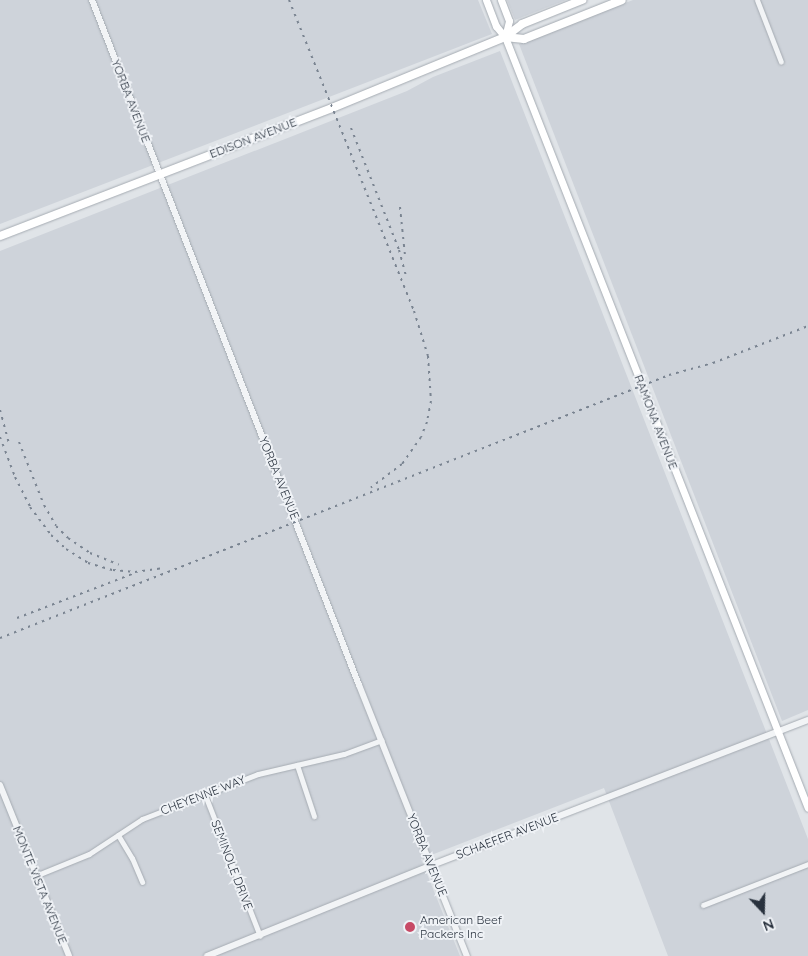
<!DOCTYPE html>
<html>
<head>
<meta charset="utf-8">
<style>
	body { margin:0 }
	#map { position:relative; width:808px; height:956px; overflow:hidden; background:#e0e4e8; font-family:Quicksand,sans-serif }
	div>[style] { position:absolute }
	.built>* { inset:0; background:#ced3da }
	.roads { filter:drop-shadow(0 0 1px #a5abb2) drop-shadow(0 0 1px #a5abb2) }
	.minor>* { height:5px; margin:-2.5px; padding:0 2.5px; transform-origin:2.5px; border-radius:2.5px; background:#f2f4f6 }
	.tertiary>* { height:6px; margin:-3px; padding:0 3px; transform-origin:3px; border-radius:3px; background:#f2f4f6 }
	.secondary>* { height:7px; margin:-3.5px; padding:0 3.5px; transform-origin:3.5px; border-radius:3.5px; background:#fff }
	.primary>* { height:8px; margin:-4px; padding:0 4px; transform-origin:4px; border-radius:4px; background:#fff }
	.rail>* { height:2px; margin-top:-1px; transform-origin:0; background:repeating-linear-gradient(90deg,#7a8491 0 2.5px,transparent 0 7.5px) }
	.dots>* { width:14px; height:14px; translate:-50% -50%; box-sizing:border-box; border:2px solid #eff2f6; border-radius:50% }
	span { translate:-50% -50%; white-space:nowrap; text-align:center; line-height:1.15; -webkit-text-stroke:4px #eff2f6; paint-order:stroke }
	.street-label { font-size:12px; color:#29323e }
	.poi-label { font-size:12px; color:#29323e }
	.left { translate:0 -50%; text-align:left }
	.north { position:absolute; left:738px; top:886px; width:50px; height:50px; -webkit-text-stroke:4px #eff2f6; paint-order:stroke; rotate:159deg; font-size:14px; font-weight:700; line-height:20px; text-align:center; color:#29323e }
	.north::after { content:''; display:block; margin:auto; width:18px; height:22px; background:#29323e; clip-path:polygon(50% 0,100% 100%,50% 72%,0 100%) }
</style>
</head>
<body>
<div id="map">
	<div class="built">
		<i style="clip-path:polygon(0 0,478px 0,492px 34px,0 224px)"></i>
		<i style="clip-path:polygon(507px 0,566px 0,515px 20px)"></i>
		<i style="clip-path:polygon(633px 0,808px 0,808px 710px,782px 721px,519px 44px)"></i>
		<i style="clip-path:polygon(500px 51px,808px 839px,808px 956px,668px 956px,604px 788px,421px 859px,460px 956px,0 956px,0 251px,407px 91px,433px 77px)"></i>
	</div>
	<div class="roads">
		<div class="minor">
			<i style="left:757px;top:0;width:66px;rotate:68.8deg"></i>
			<i style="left:297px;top:765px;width:54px;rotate:71.6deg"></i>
			<i style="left:205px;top:795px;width:151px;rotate:68.7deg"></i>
			<i style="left:118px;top:835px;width:27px;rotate:59deg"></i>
			<i style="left:132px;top:858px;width:26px;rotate:67deg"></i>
			<i style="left:35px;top:876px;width:58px;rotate:-22.2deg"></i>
			<i style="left:89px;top:854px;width:64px;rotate:-33.4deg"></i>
			<i style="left:142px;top:819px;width:124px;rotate:-21.2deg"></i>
			<i style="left:258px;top:774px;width:88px;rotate:-13.1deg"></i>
			<i style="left:344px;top:754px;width:40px;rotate:-20.2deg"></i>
			<i style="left:703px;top:905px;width:113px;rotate:-21.3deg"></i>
		</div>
		<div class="tertiary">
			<i style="left:92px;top:0;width:735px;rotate:68.71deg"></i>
			<i style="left:359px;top:685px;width:292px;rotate:68.3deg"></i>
			<i style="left:0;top:785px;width:184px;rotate:68deg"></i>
			<i style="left:207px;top:956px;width:243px;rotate:-22deg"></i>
			<i style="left:432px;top:865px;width:403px;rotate:-21.1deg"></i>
		</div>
		<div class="secondary">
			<i style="left:486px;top:0;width:28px;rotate:69deg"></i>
			<i style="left:496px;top:26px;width:14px;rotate:51deg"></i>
			<i style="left:505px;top:37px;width:828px;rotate:68.55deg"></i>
			<i style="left:501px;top:0;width:22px;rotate:69deg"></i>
			<i style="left:509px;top:21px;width:16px;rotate:104deg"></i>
		</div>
		<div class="primary">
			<i style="left:505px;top:37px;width:19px;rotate:6deg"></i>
			<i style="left:524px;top:39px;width:105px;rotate:-21.7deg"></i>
			<i style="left:0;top:236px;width:356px;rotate:-21.1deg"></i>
			<i style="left:332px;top:108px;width:187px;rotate:-22.3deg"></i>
			<i style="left:505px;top:37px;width:21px;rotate:-37deg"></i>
			<i style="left:522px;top:24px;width:65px;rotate:-21.8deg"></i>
		</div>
	</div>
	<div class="rail">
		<i style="left:289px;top:0;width:335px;rotate:68.1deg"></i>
		<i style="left:414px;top:311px;width:47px;rotate:72.7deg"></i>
		<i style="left:428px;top:356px;width:45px;rotate:86.2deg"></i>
		<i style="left:431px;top:401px;width:21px;rotate:101deg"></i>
		<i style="left:427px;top:422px;width:16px;rotate:112deg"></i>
		<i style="left:421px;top:437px;width:33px;rotate:125deg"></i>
		<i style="left:402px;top:464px;width:39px;rotate:143deg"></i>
		<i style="left:351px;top:128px;width:131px;rotate:68.5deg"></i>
		<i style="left:399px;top:250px;width:27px;rotate:75deg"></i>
		<i style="left:400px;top:207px;width:48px;rotate:84.1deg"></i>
		<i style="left:0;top:410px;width:35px;rotate:75deg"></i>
		<i style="left:0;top:437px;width:43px;rotate:69.4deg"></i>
		<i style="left:15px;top:477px;width:34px;rotate:63deg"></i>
		<i style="left:30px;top:507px;width:35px;rotate:53deg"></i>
		<i style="left:51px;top:535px;width:21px;rotate:43deg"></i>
		<i style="left:66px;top:549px;width:26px;rotate:32deg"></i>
		<i style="left:88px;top:563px;width:26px;rotate:16deg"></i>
		<i style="left:113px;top:570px;width:22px;rotate:5deg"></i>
		<i style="left:135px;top:572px;width:29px;rotate:-8deg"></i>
		<i style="left:19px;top:442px;width:68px;rotate:68.4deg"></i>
		<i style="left:44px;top:505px;width:24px;rotate:60deg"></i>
		<i style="left:56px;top:526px;width:17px;rotate:45deg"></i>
		<i style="left:68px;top:538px;width:27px;rotate:34deg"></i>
		<i style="left:90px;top:553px;width:31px;rotate:22deg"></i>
		<i style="left:17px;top:618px;width:123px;rotate:-20.9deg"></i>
		<i style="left:0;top:638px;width:719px;rotate:-21.46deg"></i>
		<i style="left:669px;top:375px;width:46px;rotate:-15.3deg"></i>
		<i style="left:713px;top:363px;width:102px;rotate:-21.3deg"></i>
	</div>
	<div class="dots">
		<i style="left:410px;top:927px;background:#c74a66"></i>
	</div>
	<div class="street-label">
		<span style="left:131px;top:101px;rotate:69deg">YORBA AVENUE</span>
		<span style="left:253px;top:138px;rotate:-21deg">EDISON AVENUE</span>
		<span style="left:656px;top:422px;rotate:69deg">RAMONA AVENUE</span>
		<span style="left:279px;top:478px;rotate:68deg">YORBA AVENUE</span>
		<span style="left:203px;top:795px;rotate:-21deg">CHEYENNE WAY</span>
		<span style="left:507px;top:836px;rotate:-21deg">SCHAEFER AVENUE</span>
		<span style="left:427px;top:855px;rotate:68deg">YORBA AVENUE</span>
		<span style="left:232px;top:865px;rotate:69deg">SEMINOLE DRIVE</span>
		<span style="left:40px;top:885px;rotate:68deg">MONTE VISTA AVENUE</span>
	</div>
	<div class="poi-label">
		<span class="left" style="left:420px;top:927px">American Beef<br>Packers Inc</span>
	</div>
	<div class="north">N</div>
</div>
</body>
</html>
